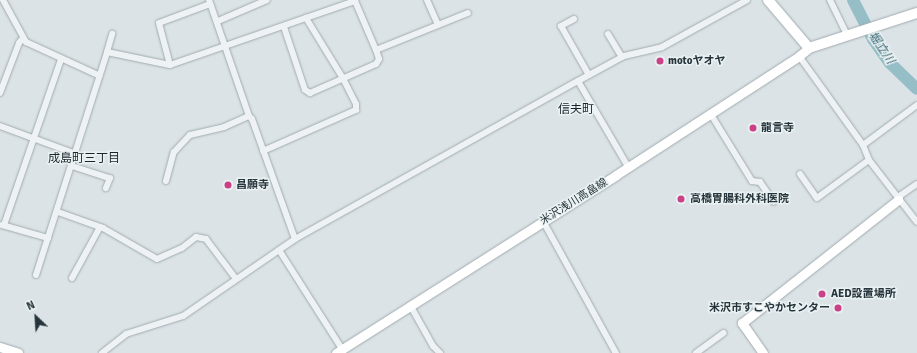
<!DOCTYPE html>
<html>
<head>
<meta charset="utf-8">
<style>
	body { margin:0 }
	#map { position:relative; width:917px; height:353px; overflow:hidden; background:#dbe3e6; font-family:Signika,"Noto Sans JP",sans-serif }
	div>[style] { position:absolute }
	.river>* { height:12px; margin:-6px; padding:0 6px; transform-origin:6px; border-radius:6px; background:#96bec6 }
	.roads { filter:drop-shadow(0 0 1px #a1abaf) drop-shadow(0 0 1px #a1abaf) }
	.street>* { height:6px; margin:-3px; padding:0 3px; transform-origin:3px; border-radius:3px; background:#eef2f4 }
	.secondary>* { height:9px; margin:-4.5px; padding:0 4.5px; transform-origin:4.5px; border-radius:4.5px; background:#fff }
	.primary>* { height:10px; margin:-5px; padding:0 5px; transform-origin:5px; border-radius:5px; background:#fff }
	.dots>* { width:11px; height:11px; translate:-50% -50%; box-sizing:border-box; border:2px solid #eaf1f3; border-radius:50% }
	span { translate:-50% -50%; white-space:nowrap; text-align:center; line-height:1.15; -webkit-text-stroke:3px #eaf1f3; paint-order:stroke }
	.poi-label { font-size:11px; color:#26353b; font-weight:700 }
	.left { translate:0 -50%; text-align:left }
	.right { translate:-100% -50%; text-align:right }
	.street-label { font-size:11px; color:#26353b }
	.water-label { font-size:12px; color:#31626e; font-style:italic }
	.neighbourhood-label { font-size:12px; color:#18262c }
	.north { position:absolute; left:16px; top:297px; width:40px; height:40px; -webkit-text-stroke:3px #eaf1f3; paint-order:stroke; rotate:335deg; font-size:11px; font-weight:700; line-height:16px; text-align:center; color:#26353b }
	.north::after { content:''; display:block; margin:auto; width:14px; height:18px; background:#26353b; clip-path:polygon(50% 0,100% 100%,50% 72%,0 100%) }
</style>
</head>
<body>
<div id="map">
	<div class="river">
		<i style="left:853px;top:0;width:44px;rotate:62.9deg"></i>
		<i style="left:873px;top:39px;width:29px;rotate:55deg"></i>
		<i style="left:890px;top:63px;width:37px;rotate:44deg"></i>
	</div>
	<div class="roads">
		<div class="street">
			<i style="left:3px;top:0;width:48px;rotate:61.3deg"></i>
			<i style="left:26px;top:42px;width:81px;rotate:24.7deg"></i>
			<i style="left:427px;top:0;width:27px;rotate:66deg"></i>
			<i style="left:830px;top:0;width:39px;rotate:64deg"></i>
			<i style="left:574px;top:19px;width:15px;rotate:152deg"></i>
			<i style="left:561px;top:26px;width:56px;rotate:60.3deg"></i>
			<i style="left:218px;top:21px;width:53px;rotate:-23.2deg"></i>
			<i style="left:284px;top:27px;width:66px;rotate:71.6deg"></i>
			<i style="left:305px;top:90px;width:6px;rotate:31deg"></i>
			<i style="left:310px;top:93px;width:72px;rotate:-23.7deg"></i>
			<i style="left:376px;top:64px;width:6px;rotate:-59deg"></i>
			<i style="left:379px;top:59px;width:9px;rotate:-108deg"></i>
			<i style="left:376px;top:50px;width:99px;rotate:-21.9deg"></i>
			<i style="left:608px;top:34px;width:27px;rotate:59deg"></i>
			<i style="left:107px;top:52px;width:19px;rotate:-74deg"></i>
			<i style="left:799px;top:56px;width:110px;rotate:54.3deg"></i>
			<i style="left:863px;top:145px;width:16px;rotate:68deg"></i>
			<i style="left:869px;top:160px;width:78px;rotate:52.3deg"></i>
			<i style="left:170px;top:65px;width:43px;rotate:-104.7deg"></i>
			<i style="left:159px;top:23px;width:54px;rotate:-20.4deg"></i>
			<i style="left:578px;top:81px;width:97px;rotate:59.7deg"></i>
			<i style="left:0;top:93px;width:53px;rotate:-69.2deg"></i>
			<i style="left:19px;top:43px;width:6px;rotate:-51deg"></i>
			<i style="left:710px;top:113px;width:80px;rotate:58.3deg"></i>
			<i style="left:752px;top:181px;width:8px;rotate:7deg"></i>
			<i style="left:760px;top:182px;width:24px;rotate:55deg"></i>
			<i style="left:249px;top:116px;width:4px;rotate:45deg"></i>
			<i style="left:252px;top:119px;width:127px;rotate:70.3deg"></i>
			<i style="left:0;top:126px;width:81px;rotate:20.2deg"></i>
			<i style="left:863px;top:145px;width:67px;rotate:-36.5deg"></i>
			<i style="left:263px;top:151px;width:102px;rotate:-23.8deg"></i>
			<i style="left:356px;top:110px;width:6px;rotate:-90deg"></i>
			<i style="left:356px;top:104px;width:27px;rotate:-117deg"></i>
			<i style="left:344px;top:80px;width:73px;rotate:-121.5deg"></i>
			<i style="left:72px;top:166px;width:40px;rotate:18deg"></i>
			<i style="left:110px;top:178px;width:11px;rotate:112deg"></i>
			<i style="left:800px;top:174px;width:29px;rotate:55deg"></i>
			<i style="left:817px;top:198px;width:64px;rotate:-36.2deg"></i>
			<i style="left:166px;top:181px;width:30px;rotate:-75deg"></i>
			<i style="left:174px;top:152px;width:23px;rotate:-47deg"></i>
			<i style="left:190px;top:135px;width:35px;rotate:-13deg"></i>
			<i style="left:224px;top:127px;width:27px;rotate:-24deg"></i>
			<i style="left:249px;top:116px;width:123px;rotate:-109deg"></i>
			<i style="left:898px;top:200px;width:6px;rotate:-59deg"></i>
			<i style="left:901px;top:195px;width:19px;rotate:-35deg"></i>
			<i style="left:58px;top:212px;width:48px;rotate:19.6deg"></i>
			<i style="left:103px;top:228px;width:62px;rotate:29.9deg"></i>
			<i style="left:157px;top:259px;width:27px;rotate:-24deg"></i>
			<i style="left:182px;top:248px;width:18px;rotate:-38deg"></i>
			<i style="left:196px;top:237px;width:10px;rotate:11deg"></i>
			<i style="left:206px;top:239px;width:50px;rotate:53.1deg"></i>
			<i style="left:543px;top:221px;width:151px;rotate:61.1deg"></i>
			<i style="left:2px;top:225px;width:48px;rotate:15.8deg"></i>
			<i style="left:4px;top:225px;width:176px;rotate:-71deg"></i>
			<i style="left:279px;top:250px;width:117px;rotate:57.5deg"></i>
			<i style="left:36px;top:275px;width:234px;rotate:-72.3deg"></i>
			<i style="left:107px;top:52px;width:64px;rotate:11.7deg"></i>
			<i style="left:170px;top:65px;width:196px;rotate:-19.1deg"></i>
			<i style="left:355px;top:1px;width:53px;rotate:66.8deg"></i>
			<i style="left:72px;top:278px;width:58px;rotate:-61.2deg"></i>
			<i style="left:410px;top:305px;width:47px;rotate:60.7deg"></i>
			<i style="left:433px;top:346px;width:10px;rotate:45deg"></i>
			<i style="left:102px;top:353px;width:31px;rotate:-38deg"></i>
			<i style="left:126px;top:334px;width:60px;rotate:-17.5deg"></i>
			<i style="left:183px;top:316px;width:136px;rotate:-34.5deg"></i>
			<i style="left:295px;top:239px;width:324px;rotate:-29.2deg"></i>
			<i style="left:578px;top:81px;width:52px;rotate:-28.5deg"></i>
			<i style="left:624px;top:56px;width:39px;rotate:-13deg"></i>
			<i style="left:662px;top:47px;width:97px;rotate:-28.9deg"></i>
			<i style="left:696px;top:353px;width:34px;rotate:-36deg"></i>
		</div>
		<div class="secondary">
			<i style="left:0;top:347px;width:19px;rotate:18deg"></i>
			<i style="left:336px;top:353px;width:332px;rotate:-32.4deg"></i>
			<i style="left:616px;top:175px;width:218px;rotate:-33deg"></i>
			<i style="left:799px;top:56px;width:13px;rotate:-39deg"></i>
			<i style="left:763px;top:353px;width:37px;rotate:-125deg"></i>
			<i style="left:742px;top:323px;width:199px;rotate:-38.3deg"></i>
		</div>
		<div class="primary">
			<i style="left:768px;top:0;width:63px;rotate:49.5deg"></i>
			<i style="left:809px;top:48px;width:114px;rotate:-18deg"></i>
		</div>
	</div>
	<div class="dots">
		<i style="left:660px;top:61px;background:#cb4086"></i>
		<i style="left:753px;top:128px;background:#cb4086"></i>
		<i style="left:228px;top:185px;background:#cb4086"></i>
		<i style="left:681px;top:199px;background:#cb4086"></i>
		<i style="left:822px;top:294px;background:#cb4086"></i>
		<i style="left:838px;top:308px;background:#cb4086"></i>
	</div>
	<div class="poi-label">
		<span class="left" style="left:668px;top:61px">motoヤオヤ</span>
		<span class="left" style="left:761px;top:128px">龍言寺</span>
		<span class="left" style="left:236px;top:185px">昌願寺</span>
		<span class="left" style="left:690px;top:199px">高橋胃腸科外科医院</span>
		<span class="left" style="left:831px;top:294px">AED設置場所</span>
		<span class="right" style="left:830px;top:308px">米沢市すこやかセンター</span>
	</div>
	<div class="street-label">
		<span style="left:574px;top:202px;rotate:-32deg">米沢浅川高畠線</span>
	</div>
	<div class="water-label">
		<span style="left:881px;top:48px;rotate:56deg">堀立川</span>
	</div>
	<div class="neighbourhood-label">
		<span style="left:576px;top:110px">信夫町</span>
		<span style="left:84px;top:159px">成島町三丁目</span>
	</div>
	<div class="north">N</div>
</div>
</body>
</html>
